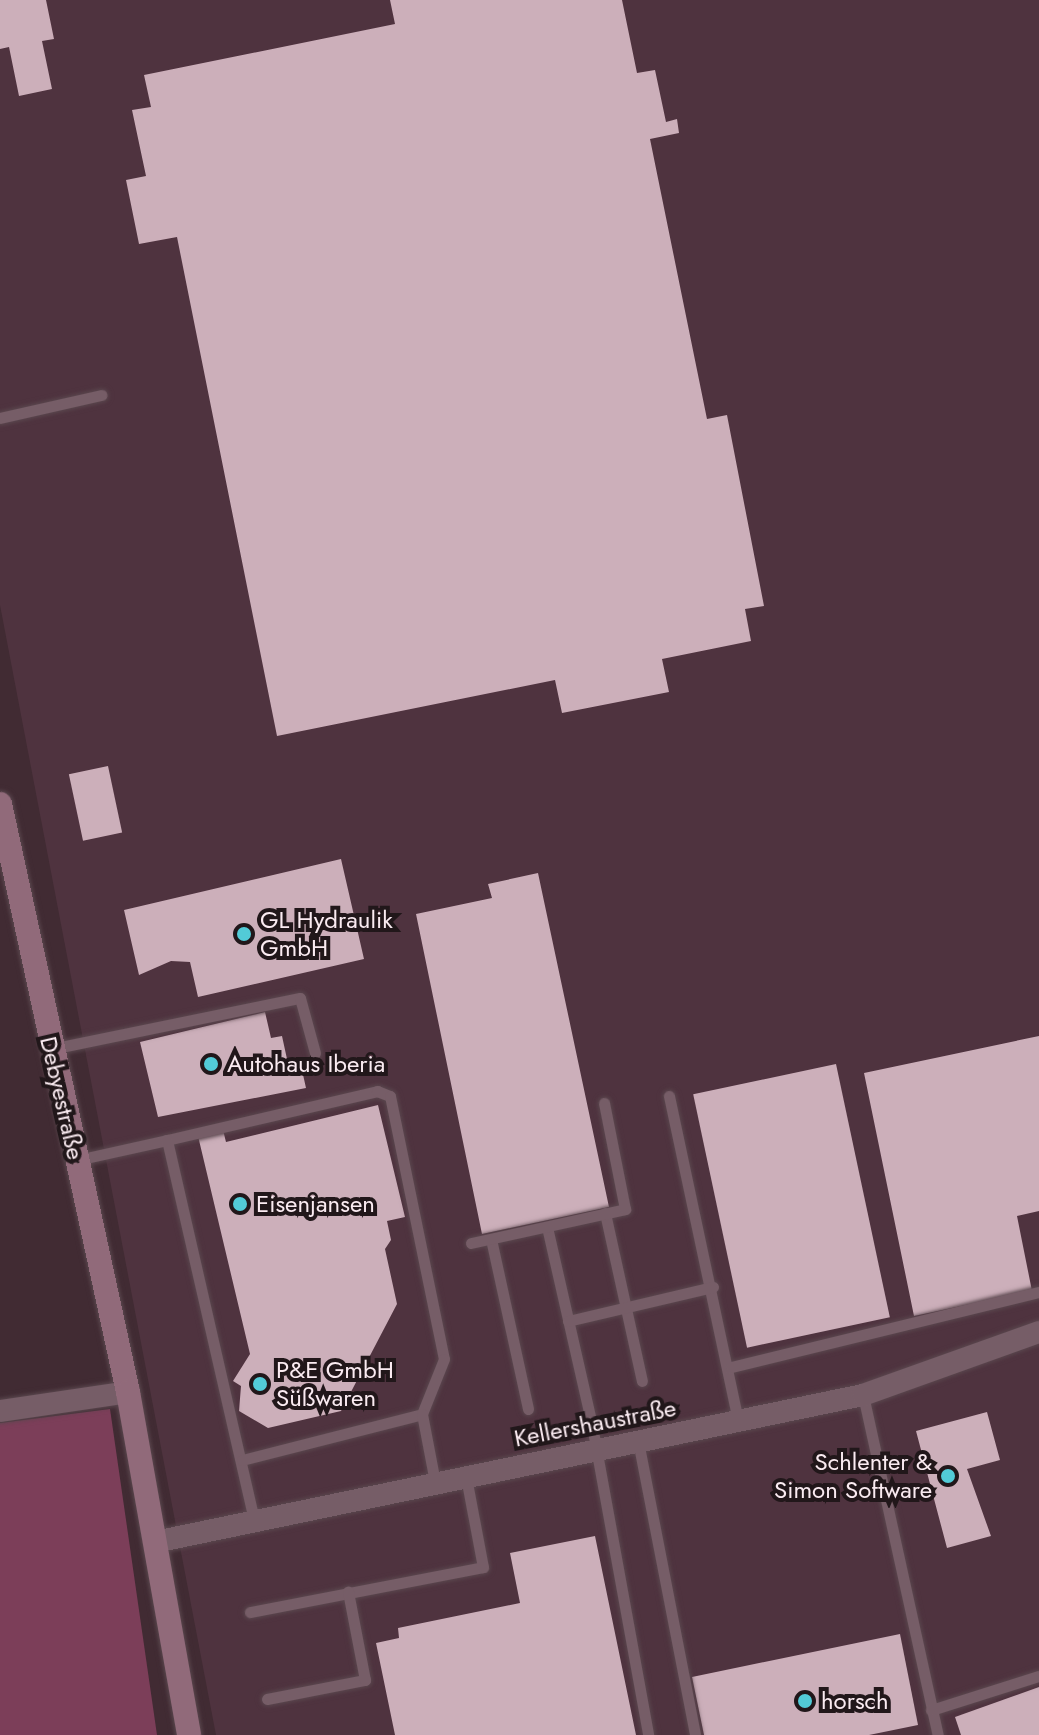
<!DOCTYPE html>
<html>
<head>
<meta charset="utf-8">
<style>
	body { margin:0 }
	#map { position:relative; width:1039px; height:1735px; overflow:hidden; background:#412b33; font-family:Jost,sans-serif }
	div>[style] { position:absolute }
	.built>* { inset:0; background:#4f333f }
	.green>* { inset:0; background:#7c3e59 }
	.building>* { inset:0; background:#ccafba; transform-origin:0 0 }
	.roads { filter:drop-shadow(0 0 2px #5a474e) drop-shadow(0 0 2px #5a474e) }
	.lane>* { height:11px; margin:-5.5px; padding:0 5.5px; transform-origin:5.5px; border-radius:5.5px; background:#765d67 }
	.street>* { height:22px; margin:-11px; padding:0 11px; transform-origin:11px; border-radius:11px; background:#765d67 }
	.secondary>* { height:24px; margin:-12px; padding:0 12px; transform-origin:12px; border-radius:12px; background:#916a7a }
	.dots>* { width:22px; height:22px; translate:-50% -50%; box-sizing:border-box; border:4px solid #21171a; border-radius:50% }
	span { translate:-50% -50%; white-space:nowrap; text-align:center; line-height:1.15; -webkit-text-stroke:8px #21171a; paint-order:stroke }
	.poi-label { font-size:24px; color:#faebf1 }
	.left { translate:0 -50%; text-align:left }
	.right { translate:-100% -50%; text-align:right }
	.street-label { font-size:24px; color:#faebf1 }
</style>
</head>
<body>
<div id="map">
	<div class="built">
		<i style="clip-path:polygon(0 0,1039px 0,1039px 1735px,216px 1735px,0 605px)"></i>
	</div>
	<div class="green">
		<i style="clip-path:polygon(110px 1409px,157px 1735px,0 1735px,0 1423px)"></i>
	</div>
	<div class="building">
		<i style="clip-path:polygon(0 0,46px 0,54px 39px,42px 41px,52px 89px,19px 96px,9px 47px,0 49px)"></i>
		<i style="clip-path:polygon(390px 0,622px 0,637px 73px,655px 70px,666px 122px,677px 119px,679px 133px,650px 139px,707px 419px,727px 415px,764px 606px,745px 609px,751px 641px,662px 659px,669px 692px,562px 713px,555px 680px,277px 736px,177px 237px,139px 244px,126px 180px,146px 176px,132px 110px,151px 107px,144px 75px,395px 24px)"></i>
		<i style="left:108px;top:766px;width:68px;height:40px;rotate:78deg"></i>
		<i style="clip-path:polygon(341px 859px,364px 959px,198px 997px,190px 962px,171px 961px,139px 975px,124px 910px)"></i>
		<i style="clip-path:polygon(538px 873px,609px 1207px,482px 1234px,416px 914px,492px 898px,488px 884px)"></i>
		<i style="clip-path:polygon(265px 1012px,271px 1038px,282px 1036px,287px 1059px,278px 1067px,300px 1061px,306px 1088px,158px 1117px,140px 1042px)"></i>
		<i style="clip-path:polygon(1039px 1036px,1039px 1211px,1017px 1216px,1032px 1291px,914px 1316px,864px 1073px)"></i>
		<i style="left:836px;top:1064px;width:259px;height:146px;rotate:78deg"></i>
		<i style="clip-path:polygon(378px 1105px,405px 1217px,387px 1221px,391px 1240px,385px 1249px,397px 1304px,341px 1411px,268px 1428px,239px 1411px,241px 1386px,233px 1381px,250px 1354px,198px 1136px,223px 1130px,226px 1142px)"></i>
		<i style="clip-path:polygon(987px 1412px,1000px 1460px,967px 1469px,991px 1536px,947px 1548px,916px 1431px)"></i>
		<i style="clip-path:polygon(595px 1536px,636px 1735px,395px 1735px,376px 1643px,399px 1638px,398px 1628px,520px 1603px,510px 1553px)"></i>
		<i style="clip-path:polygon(900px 1634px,918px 1725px,869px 1735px,704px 1735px,692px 1677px)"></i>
		<i style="clip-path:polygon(1039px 1687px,1039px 1735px,961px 1735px,955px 1717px)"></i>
	</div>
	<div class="roads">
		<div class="lane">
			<i style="left:0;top:418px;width:104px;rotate:-12.8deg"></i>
			<i style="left:51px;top:1049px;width:254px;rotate:-11.6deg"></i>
			<i style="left:300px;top:998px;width:57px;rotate:74.7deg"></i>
			<i style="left:669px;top:1096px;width:331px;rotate:78deg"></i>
			<i style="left:167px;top:1140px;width:216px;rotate:-13.1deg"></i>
			<i style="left:377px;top:1091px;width:14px;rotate:21deg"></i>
			<i style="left:390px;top:1096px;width:268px;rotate:78.4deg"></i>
			<i style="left:444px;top:1359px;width:59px;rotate:111.8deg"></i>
			<i style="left:77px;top:1160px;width:92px;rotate:-12.5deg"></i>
			<i style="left:167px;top:1140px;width:393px;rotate:77.1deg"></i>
			<i style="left:605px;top:1213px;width:172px;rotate:77.6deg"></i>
			<i style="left:547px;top:1227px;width:198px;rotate:77.2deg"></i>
			<i style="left:591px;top:1420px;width:320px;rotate:79.7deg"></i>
			<i style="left:491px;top:1239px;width:174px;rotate:77.7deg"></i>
			<i style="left:471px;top:1243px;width:158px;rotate:-12.4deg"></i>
			<i style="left:625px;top:1209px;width:108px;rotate:-101.2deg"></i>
			<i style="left:568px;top:1321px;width:149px;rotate:-13.2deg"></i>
			<i style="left:731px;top:1367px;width:317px;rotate:-13.7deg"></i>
			<i style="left:863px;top:1395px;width:348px;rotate:77.6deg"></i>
			<i style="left:638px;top:1441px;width:299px;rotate:79deg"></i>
			<i style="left:242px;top:1460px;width:186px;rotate:-14.3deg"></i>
			<i style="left:422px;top:1414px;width:69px;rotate:79.2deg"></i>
			<i style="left:250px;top:1612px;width:237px;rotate:-10.9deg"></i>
			<i style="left:483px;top:1567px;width:92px;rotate:-100.7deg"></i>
			<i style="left:267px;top:1699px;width:100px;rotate:-11deg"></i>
			<i style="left:365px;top:1680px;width:90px;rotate:-100.9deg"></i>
			<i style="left:931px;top:1710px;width:113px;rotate:-17.5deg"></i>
		</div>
		<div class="street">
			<i style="left:0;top:1411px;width:129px;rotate:-8.4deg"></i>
			<i style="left:155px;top:1542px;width:723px;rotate:-11.73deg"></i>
			<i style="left:863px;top:1395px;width:187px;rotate:-19.7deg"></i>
		</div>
		<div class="secondary">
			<i style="left:0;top:804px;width:602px;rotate:77.72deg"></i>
			<i style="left:128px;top:1392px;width:348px;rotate:79.9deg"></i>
		</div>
	</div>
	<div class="dots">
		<i style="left:244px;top:934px;background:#52cbd7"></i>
		<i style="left:211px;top:1064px;background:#52cbd7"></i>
		<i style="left:240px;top:1204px;background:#52cbd7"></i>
		<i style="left:260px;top:1384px;background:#52cbd7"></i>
		<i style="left:948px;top:1476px;background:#52cbd7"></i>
		<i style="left:805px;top:1701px;background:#52cbd7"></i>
	</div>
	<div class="poi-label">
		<span class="left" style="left:260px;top:934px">GL Hydraulik<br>GmbH</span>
		<span class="left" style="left:227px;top:1064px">Autohaus Iberia</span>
		<span class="left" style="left:256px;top:1204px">Eisenjansen</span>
		<span class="left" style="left:276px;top:1384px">P&amp;E GmbH<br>Süßwaren</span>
		<span class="right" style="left:932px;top:1476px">Schlenter &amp;<br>Simon Software</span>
		<span class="left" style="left:821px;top:1701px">horsch</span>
	</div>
	<div class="street-label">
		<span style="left:62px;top:1098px;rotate:77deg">Debyestraße</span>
		<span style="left:595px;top:1423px;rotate:-11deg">Kellershaustraße</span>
	</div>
</div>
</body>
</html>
